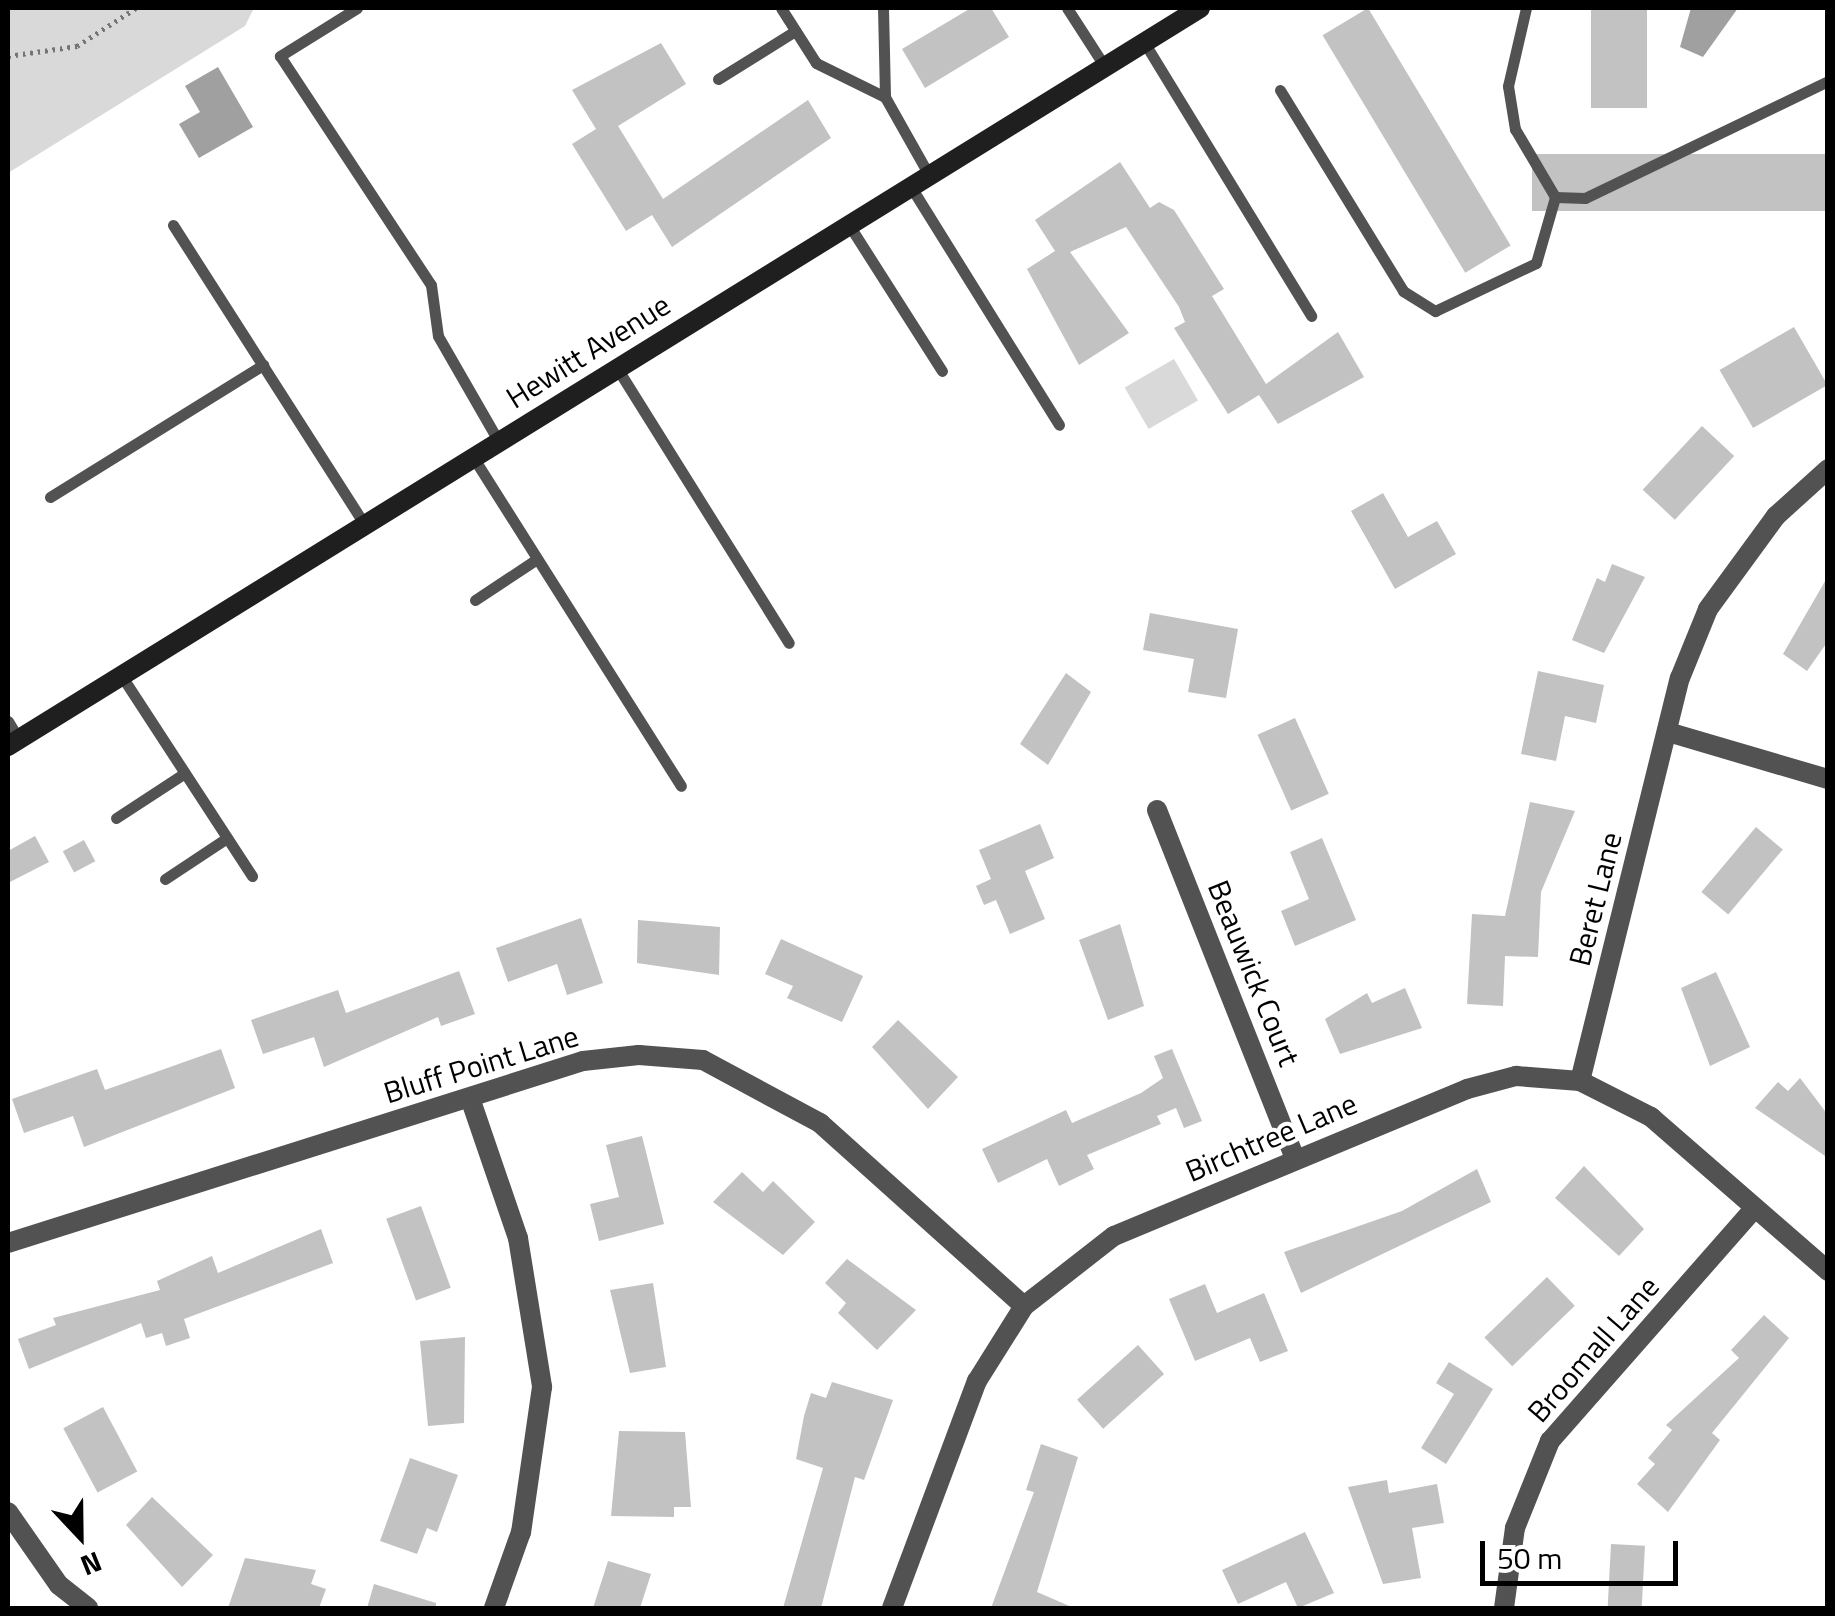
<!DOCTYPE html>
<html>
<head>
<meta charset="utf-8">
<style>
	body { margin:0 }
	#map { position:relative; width:1835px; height:1616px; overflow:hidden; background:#fff; font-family:"Titillium Web",sans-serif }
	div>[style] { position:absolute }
	.green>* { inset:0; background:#d9d9d9; transform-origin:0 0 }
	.water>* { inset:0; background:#a0a0a0 }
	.building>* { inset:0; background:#c2c2c2; transform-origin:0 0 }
	.path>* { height:5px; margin-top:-2.5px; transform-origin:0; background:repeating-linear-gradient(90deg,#747474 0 2.5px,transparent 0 7.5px) }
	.lane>* { height:11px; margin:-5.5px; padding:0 5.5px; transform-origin:5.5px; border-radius:5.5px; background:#525252 }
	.street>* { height:20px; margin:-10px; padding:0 10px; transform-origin:10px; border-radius:10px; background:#525252 }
	.secondary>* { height:20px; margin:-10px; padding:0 10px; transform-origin:10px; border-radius:10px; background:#1f1f1f }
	span { translate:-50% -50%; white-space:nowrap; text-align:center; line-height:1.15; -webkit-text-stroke:8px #fff; paint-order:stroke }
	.street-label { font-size:30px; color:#000 }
	.frame { position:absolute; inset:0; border:10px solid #000; pointer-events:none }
	.north { position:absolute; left:30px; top:1486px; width:100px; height:100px; -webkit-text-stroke:8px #fff; paint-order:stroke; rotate:158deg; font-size:28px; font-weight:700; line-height:40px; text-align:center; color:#000 }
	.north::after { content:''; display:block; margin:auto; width:35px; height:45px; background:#000; clip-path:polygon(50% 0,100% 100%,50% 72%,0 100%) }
	.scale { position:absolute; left:1480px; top:1541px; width:198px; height:45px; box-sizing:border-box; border:5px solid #000; border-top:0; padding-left:12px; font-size:30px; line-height:35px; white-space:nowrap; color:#000; -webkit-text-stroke:8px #fff; paint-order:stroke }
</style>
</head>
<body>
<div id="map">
	<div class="green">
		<i style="clip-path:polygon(8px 8px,254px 8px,245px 26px,8px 173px)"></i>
		<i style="left:1174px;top:359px;width:48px;height:57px;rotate:60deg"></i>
	</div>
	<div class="water">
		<i style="clip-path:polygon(1691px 8px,1738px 8px,1703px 57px,1680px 47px)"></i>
		<i style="clip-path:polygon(218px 67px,253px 127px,199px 158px,179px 124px,200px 112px,185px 86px)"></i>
	</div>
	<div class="building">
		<i style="clip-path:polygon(971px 8px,991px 8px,1009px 37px,925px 88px,902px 49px)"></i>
		<i style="left:1368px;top:8px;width:277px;height:53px;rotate:59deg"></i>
		<i style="left:1591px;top:8px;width:56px;height:100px"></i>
		<i style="clip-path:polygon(661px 43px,686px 84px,618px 126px,663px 199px,808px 100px,831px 138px,672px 247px,652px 215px,626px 231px,572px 144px,596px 129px,572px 90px)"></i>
		<i style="left:1828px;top:154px;width:57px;height:296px;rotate:90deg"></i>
		<i style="clip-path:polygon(1120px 162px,1150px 208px,1159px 202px,1174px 210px,1224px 289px,1212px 296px,1266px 384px,1338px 332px,1364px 377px,1278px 424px,1259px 395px,1228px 414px,1174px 328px,1185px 322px,1179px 307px,1126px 227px,1070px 252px,1129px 333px,1079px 365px,1027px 269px,1055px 251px,1035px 220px)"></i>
		<i style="left:1794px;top:327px;width:67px;height:86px;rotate:60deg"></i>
		<i style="left:1702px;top:426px;width:44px;height:87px;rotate:43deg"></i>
		<i style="clip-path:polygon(1383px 493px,1408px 537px,1437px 521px,1456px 554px,1395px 589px,1351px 511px)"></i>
		<i style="clip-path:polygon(1612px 564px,1645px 577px,1604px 653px,1572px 640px,1597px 578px,1605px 582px)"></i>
		<i style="clip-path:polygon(1828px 576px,1828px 641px,1807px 671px,1783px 654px)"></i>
		<i style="clip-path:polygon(1150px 613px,1238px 629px,1226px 698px,1188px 692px,1194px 659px,1143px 650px)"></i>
		<i style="clip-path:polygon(1538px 671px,1604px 685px,1596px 723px,1565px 716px,1556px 761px,1521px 754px)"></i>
		<i style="clip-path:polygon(1066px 673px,1091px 692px,1048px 765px,1020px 744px)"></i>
		<i style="left:1295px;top:718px;width:83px;height:41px;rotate:66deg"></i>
		<i style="clip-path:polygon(1530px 802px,1575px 811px,1541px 892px,1538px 957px,1505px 956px,1503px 1006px,1467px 1004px,1472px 914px,1505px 916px)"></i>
		<i style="clip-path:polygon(1040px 824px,1054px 858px,1025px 871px,1045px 919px,1010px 934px,996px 900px,984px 905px,976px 886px,991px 879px,979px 850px)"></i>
		<i style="left:1756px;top:827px;width:35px;height:85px;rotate:40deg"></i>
		<i style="clip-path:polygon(35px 836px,49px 862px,8px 883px,8px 851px)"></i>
		<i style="clip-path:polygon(1322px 838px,1356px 920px,1295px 946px,1281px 911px,1309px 899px,1290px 852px)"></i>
		<i style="left:84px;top:840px;width:24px;height:24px;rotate:62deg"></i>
		<i style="clip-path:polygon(581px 918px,603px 983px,567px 995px,557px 964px,508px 982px,496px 948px)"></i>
		<i style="clip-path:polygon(638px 920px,720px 927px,719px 975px,637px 963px)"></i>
		<i style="clip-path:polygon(1120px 924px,1144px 1006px,1108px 1020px,1079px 940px)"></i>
		<i style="clip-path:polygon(781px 939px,863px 976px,842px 1022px,787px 998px,793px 986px,765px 974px)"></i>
		<i style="clip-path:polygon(459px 971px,475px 1014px,441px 1026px,438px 1017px,324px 1067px,314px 1037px,263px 1054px,251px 1020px,338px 990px,346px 1013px)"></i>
		<i style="clip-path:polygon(1716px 972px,1750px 1047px,1710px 1066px,1681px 988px)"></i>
		<i style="clip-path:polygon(1405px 988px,1422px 1028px,1340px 1054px,1325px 1019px,1367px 993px,1372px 1003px)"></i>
		<i style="clip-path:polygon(898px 1020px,958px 1077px,928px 1109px,872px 1047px)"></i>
		<i style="clip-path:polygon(221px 1049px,235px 1088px,84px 1147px,73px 1116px,24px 1133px,12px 1099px,97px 1069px,105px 1090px)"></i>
		<i style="clip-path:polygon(1172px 1049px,1202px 1121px,1184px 1128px,1176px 1108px,1157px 1116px,1161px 1124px,1087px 1155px,1094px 1169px,1059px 1186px,1047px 1159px,998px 1183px,982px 1149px,1066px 1110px,1072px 1123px,1141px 1093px,1163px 1078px,1154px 1056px)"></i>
		<i style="clip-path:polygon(1800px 1078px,1828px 1115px,1828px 1158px,1755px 1108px,1778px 1082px,1788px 1091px)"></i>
		<i style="clip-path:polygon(642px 1136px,664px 1224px,599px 1241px,590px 1204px,619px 1197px,606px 1145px)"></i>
		<i style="clip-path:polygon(1584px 1166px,1644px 1229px,1619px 1256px,1555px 1198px)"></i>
		<i style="clip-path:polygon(1477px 1169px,1491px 1202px,1301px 1293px,1284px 1252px,1402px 1211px)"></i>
		<i style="clip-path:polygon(742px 1172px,763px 1192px,773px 1181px,815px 1222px,783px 1255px,713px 1202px)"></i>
		<i style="left:421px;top:1206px;width:87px;height:37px;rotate:70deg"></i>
		<i style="clip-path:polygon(321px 1229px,333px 1263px,184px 1319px,190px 1338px,166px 1346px,162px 1333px,146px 1338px,141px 1323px,29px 1369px,18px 1339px,56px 1325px,53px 1318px,160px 1290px,157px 1281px,212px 1256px,218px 1273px)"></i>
		<i style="clip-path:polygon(847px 1259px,916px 1310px,877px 1350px,838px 1313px,846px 1303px,825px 1283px)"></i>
		<i style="left:1547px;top:1277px;width:40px;height:87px;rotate:46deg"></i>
		<i style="clip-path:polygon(653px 1283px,666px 1367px,630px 1373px,610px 1290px)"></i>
		<i style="clip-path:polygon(1205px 1284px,1217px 1313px,1264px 1293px,1288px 1351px,1260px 1362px,1250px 1338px,1195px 1361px,1169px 1299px)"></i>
		<i style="clip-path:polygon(1764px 1315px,1789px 1338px,1712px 1433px,1720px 1440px,1668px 1512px,1637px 1484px,1655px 1464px,1648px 1458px,1672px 1430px,1666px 1425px,1739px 1358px,1731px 1350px)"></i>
		<i style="clip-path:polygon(465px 1337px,464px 1423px,428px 1426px,420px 1341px)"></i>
		<i style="left:1138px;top:1345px;width:39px;height:82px;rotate:48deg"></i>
		<i style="clip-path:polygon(1449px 1362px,1493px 1389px,1446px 1464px,1421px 1448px,1454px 1394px,1436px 1383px)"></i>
		<i style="clip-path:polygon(832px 1382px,893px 1400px,864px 1480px,855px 1477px,821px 1608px,783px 1608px,823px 1468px,796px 1459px,804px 1416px,811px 1393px,826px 1398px)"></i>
		<i style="left:103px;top:1407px;width:73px;height:45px;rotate:62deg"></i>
		<i style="clip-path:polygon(619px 1431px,685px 1432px,691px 1507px,674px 1507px,674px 1517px,611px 1516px)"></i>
		<i style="clip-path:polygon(1041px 1444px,1078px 1457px,1037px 1592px,1074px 1608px,991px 1608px,1034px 1492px,1026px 1490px)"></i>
		<i style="clip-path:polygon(410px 1458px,458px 1475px,437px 1532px,427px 1528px,417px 1554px,380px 1541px)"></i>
		<i style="clip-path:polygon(1387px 1480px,1389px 1493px,1437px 1484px,1444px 1523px,1412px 1528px,1421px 1578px,1383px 1584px,1348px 1487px)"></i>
		<i style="clip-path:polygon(152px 1497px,213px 1555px,182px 1587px,126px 1525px)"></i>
		<i style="clip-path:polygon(1305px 1532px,1334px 1593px,1298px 1608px,1286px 1582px,1238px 1604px,1222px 1570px)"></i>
		<i style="left:1611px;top:1544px;width:34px;height:64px;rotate:3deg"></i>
		<i style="clip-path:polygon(245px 1558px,316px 1570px,311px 1584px,326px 1589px,319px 1608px,228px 1608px)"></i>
		<i style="clip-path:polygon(608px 1561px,651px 1574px,640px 1608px,593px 1608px)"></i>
		<i style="clip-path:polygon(374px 1584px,436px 1603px,436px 1608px,367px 1608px)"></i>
	</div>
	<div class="path">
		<i style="left:8px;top:56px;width:70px;rotate:-8.2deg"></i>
		<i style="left:77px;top:46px;width:70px;rotate:-32.8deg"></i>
	</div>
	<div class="lane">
		<i style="left:357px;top:8px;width:91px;rotate:148.1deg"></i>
		<i style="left:280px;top:56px;width:274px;rotate:56.6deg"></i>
		<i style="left:431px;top:285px;width:51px;rotate:82.2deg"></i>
		<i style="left:438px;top:336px;width:122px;rotate:60.1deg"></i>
		<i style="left:781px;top:8px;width:65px;rotate:57.5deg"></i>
		<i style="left:816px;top:63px;width:77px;rotate:26.2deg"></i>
		<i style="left:883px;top:8px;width:89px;rotate:88.7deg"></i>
		<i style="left:885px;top:97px;width:90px;rotate:60.6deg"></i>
		<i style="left:1067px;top:8px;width:70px;rotate:57.2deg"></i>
		<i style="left:1526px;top:8px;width:80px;rotate:103deg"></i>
		<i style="left:1508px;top:86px;width:44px;rotate:80.8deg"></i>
		<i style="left:1515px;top:129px;width:79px;rotate:59.5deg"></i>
		<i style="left:1555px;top:197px;width:30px;rotate:2deg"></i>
		<i style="left:1585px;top:198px;width:270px;rotate:-25.7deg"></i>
		<i style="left:1144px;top:42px;width:321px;rotate:58.6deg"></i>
		<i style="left:718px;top:79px;width:91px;rotate:-31.9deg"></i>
		<i style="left:1280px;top:90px;width:236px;rotate:58.5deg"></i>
		<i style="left:1403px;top:291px;width:38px;rotate:32deg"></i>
		<i style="left:1435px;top:311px;width:112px;rotate:-25.4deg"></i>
		<i style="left:1536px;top:263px;width:69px;rotate:-73.9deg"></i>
		<i style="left:911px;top:187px;width:280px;rotate:58.1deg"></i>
		<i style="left:173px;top:225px;width:356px;rotate:57.4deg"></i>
		<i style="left:849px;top:225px;width:173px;rotate:57.5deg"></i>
		<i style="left:617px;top:368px;width:324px;rotate:58deg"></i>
		<i style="left:473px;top:457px;width:389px;rotate:57.7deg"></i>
		<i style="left:50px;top:497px;width:251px;rotate:-31.8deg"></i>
		<i style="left:475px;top:600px;width:74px;rotate:-33.5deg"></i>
		<i style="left:121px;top:675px;width:240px;rotate:56.9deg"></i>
		<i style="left:8px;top:721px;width:21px;rotate:59deg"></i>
		<i style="left:116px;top:818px;width:82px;rotate:-33.1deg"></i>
		<i style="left:165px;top:879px;width:74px;rotate:-33.5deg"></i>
	</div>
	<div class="street">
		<i style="left:1668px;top:732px;width:167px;rotate:16.4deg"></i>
		<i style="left:1157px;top:810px;width:374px;rotate:68.4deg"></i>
		<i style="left:1580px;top:1081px;width:415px;rotate:-76.1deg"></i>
		<i style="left:1680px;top:678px;width:74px;rotate:-67.9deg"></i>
		<i style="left:1708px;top:609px;width:115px;rotate:-53.8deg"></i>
		<i style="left:1776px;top:516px;width:70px;rotate:-42.1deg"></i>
		<i style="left:470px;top:1098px;width:148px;rotate:71.1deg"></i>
		<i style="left:518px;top:1238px;width:151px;rotate:80.8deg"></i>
		<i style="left:542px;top:1387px;width:147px;rotate:98.2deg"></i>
		<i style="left:521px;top:1532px;width:81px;rotate:109.6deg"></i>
		<i style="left:8px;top:1243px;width:603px;rotate:-17.56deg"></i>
		<i style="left:583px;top:1061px;width:56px;rotate:-6.1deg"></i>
		<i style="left:639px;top:1055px;width:64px;rotate:4.5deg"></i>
		<i style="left:703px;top:1060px;width:133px;rotate:28.3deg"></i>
		<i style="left:820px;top:1123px;width:274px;rotate:41.9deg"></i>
		<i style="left:8px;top:1512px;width:89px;rotate:55.1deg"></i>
		<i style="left:59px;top:1585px;width:37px;rotate:38deg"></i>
		<i style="left:892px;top:1608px;width:242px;rotate:-69.5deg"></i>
		<i style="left:977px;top:1381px;width:89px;rotate:-57.9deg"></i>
		<i style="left:1024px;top:1306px;width:114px;rotate:-37.9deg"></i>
		<i style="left:1114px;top:1236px;width:382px;rotate:-22.6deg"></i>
		<i style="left:1467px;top:1089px;width:51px;rotate:-14.9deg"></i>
		<i style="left:1516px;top:1076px;width:64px;rotate:4.5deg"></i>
		<i style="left:1580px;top:1081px;width:80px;rotate:26.9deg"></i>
		<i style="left:1651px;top:1117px;width:235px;rotate:41deg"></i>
		<i style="left:1504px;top:1608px;width:81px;rotate:-82.2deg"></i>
		<i style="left:1515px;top:1528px;width:94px;rotate:-68.1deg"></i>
		<i style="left:1550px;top:1441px;width:310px;rotate:-48.7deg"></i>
	</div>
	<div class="secondary">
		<i style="left:8px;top:746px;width:1402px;rotate:-31.76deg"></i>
	</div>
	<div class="street-label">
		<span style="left:588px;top:351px;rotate:-32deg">Hewitt Avenue</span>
		<span style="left:1595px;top:899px;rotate:-76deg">Beret Lane</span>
		<span style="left:1254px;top:973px;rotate:68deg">Beauwick Court</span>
		<span style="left:481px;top:1064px;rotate:-17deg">Bluff Point Lane</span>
		<span style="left:1271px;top:1137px;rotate:-23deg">Birchtree Lane</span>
		<span style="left:1593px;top:1349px;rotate:-49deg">Broomall Lane</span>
	</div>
	<div class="frame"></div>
	<div class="north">N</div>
	<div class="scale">50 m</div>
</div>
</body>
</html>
